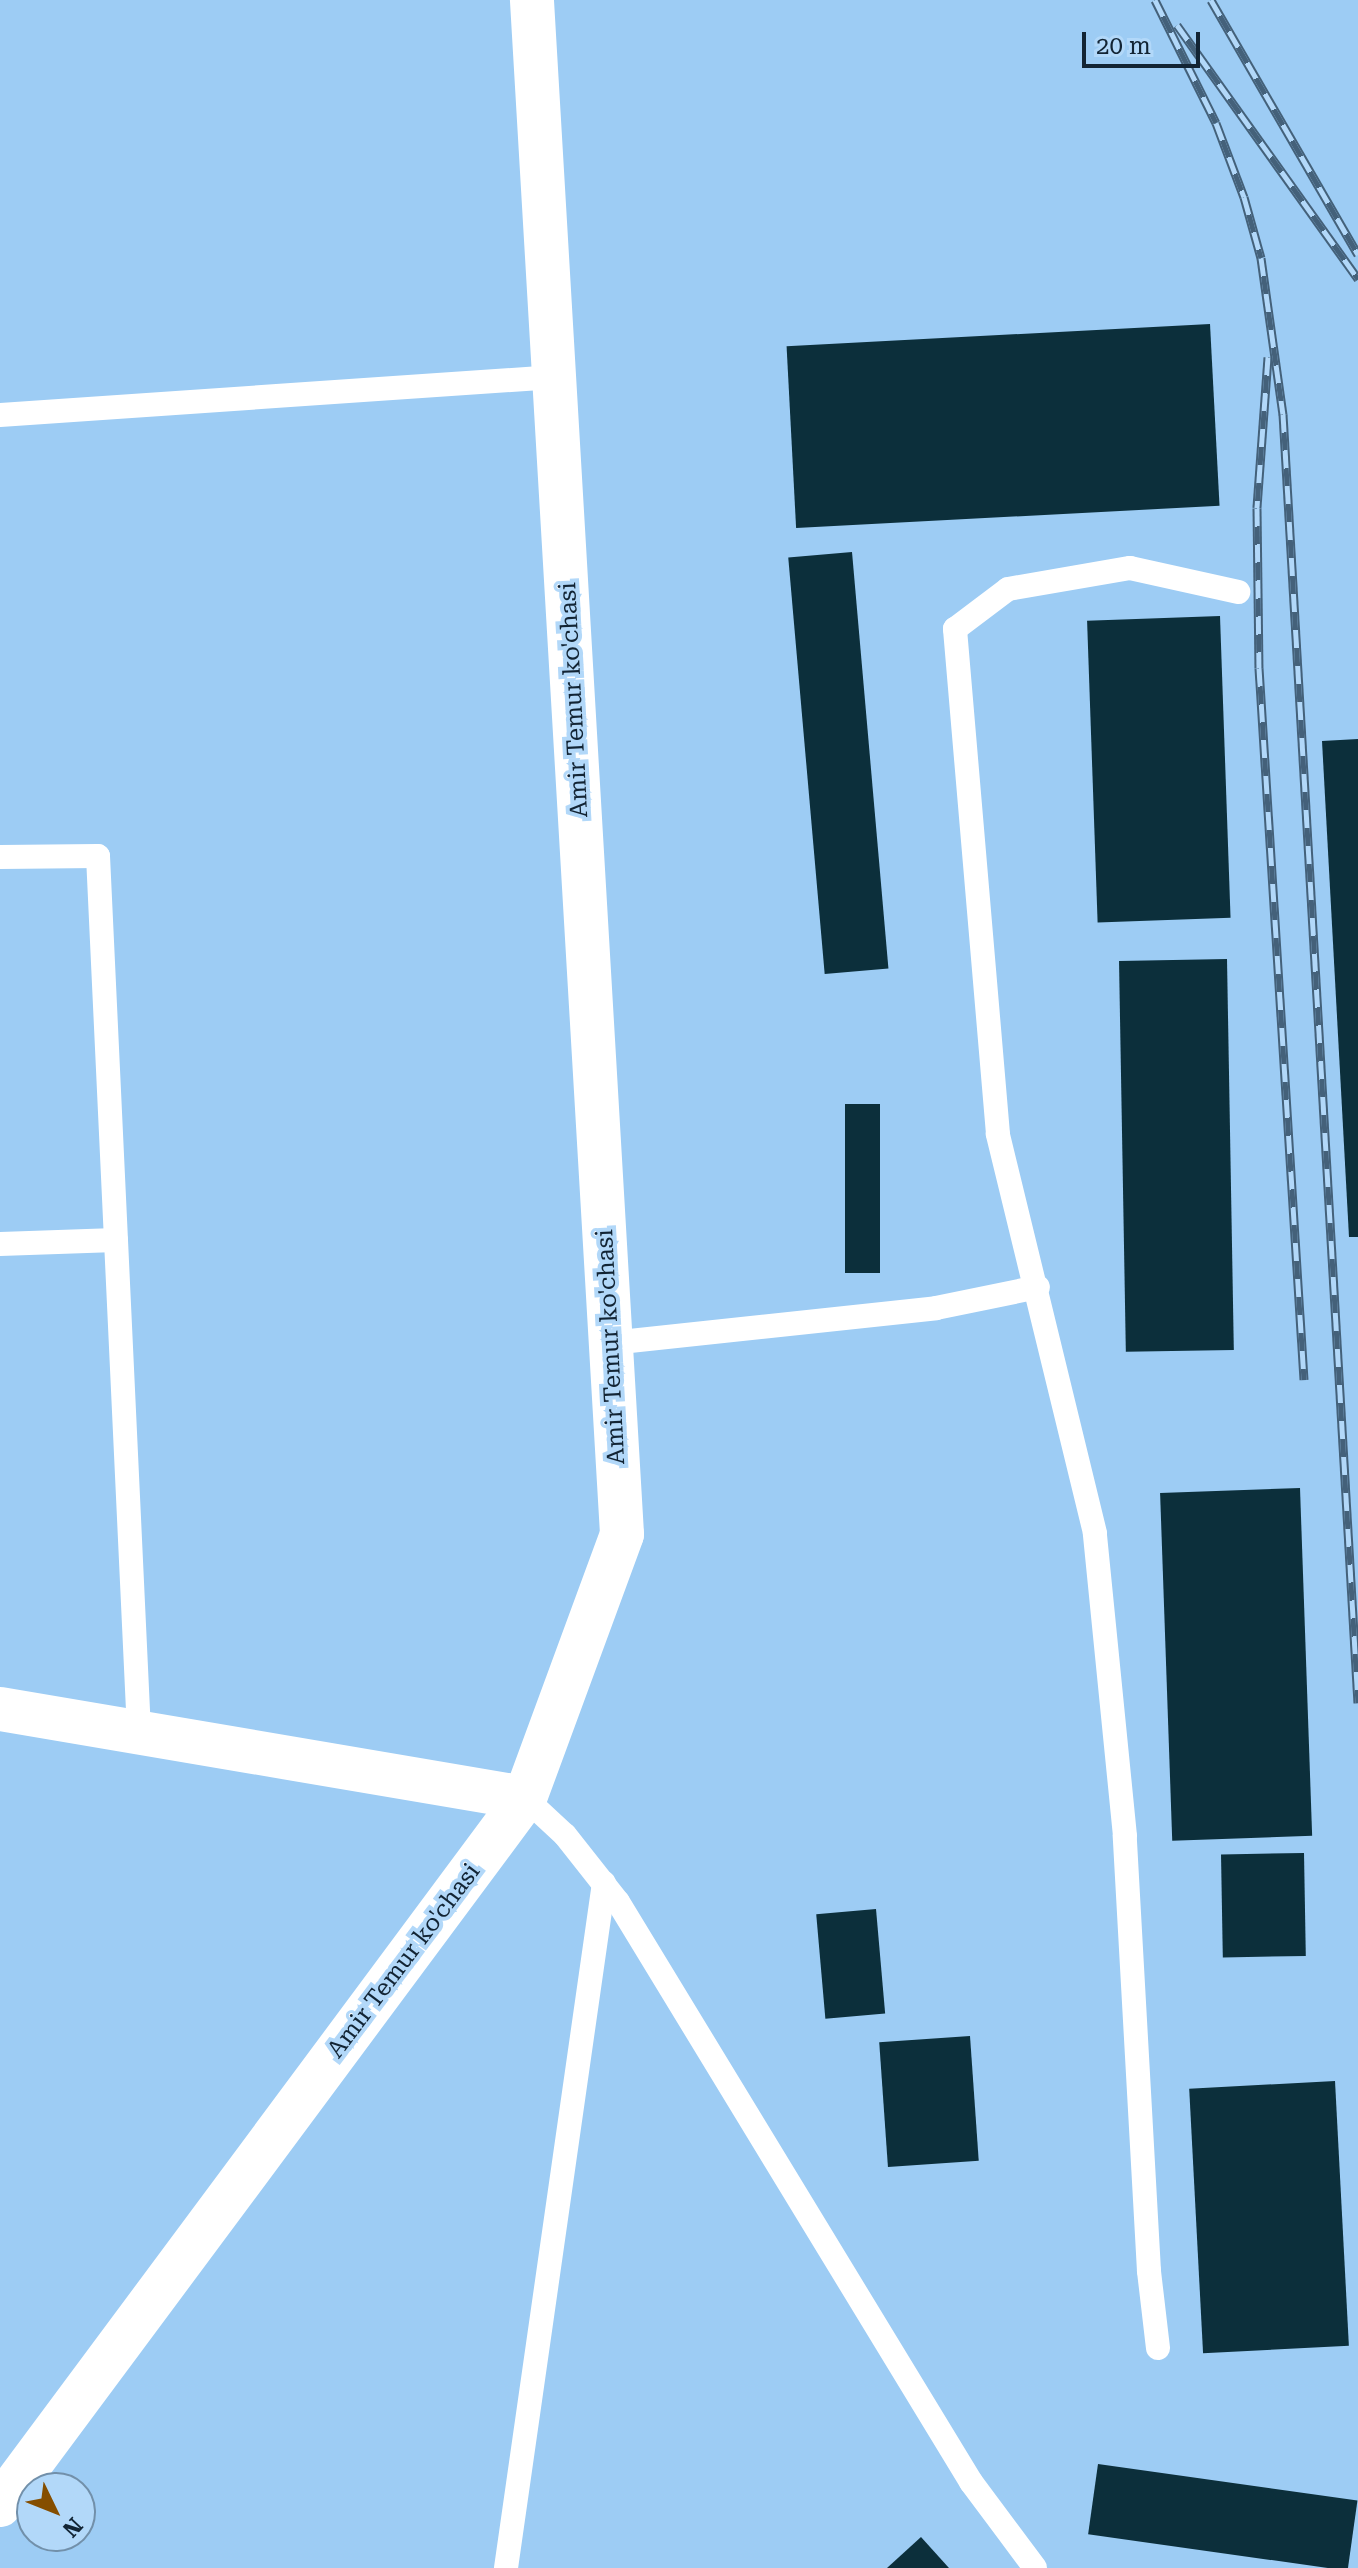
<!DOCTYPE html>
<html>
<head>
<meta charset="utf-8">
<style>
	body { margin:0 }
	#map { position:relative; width:1358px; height:2568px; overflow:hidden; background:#9dccf4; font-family:"Roboto Serif",serif }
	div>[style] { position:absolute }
	.building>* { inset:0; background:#0c2f3b; transform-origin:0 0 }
	.lane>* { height:24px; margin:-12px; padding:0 12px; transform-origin:12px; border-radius:12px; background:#fff }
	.street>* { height:44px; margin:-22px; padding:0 22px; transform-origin:22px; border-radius:22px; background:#fff }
	.secondary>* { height:44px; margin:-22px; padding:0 22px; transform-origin:22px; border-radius:22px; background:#fff }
	.rail>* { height:9px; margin-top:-4.5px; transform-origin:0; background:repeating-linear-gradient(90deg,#b2d8f9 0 18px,#44617a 0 36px); box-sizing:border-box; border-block:2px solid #44617a }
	span { translate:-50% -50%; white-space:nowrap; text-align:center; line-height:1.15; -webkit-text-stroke:8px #b2d8f9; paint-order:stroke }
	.street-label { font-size:24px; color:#122434 }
	.north { position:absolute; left:16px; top:2472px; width:80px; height:80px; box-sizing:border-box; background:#b2d8f9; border:2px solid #7290aa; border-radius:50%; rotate:133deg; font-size:22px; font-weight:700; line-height:32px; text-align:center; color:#122434 }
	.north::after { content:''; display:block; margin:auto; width:28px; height:36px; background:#854e00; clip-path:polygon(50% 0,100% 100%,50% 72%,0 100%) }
	.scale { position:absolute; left:1082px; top:32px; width:118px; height:36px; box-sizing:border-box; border:4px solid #122434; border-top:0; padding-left:10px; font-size:24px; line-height:28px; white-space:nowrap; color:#122434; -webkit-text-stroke:6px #b2d8f9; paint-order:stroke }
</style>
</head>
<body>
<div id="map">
	<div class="building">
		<i style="left:1210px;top:324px;width:182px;height:424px;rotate:87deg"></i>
		<i style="left:852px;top:552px;width:418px;height:64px;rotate:85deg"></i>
		<i style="left:1220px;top:616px;width:302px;height:133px;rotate:88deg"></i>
		<i style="clip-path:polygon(1358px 739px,1358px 1237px,1349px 1237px,1322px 741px)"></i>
		<i style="left:1227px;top:959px;width:391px;height:108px;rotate:89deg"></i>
		<i style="left:845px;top:1104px;width:35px;height:169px"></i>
		<i style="left:1300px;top:1488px;width:348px;height:140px;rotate:88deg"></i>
		<i style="left:1304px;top:1853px;width:103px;height:83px;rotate:89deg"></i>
		<i style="left:876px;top:1909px;width:105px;height:60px;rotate:85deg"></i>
		<i style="left:970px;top:2036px;width:125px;height:91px;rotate:86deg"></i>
		<i style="left:1335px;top:2081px;width:265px;height:146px;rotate:87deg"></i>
		<i style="left:1098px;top:2464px;width:262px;height:71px;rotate:8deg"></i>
		<i style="clip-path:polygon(921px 2537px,949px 2568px,887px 2568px)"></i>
	</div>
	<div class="lane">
		<i style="left:0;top:415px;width:556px;rotate:-3.92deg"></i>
		<i style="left:0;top:857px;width:98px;rotate:-0.6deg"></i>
		<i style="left:98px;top:856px;width:876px;rotate:87.32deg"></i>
		<i style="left:0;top:1244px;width:116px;rotate:-2deg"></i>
		<i style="left:611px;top:1343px;width:327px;rotate:-6.1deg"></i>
		<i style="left:936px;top:1308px;width:104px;rotate:-11.6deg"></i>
		<i style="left:525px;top:1798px;width:54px;rotate:42.8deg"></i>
		<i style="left:565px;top:1835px;width:85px;rotate:51.7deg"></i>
		<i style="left:618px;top:1902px;width:679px;rotate:58.67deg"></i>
		<i style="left:971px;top:2482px;width:107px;rotate:53.3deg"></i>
		<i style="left:1158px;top:2348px;width:78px;rotate:-96.7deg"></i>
		<i style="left:1149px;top:2271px;width:436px;rotate:-93.2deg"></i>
		<i style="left:1125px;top:1836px;width:304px;rotate:-95.7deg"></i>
		<i style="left:1095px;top:1533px;width:411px;rotate:-103.7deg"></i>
		<i style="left:998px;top:1134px;width:507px;rotate:-94.87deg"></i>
		<i style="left:955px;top:629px;width:66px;rotate:-37deg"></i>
		<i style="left:1008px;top:589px;width:124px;rotate:-9.8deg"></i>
		<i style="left:1130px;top:568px;width:111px;rotate:12.5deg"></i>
		<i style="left:506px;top:2568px;width:692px;rotate:-81.86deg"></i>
	</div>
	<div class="street">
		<i style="left:0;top:1709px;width:532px;rotate:9.62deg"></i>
	</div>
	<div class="secondary">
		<i style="left:0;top:2505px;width:881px;rotate:-53.4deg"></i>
		<i style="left:525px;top:1798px;width:281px;rotate:-69.8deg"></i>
		<i style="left:622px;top:1534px;width:1537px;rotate:-93.36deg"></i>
	</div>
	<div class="rail">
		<i style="left:1155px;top:0;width:137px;rotate:63.6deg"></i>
		<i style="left:1216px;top:123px;width:79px;rotate:69.3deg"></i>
		<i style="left:1244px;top:197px;width:63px;rotate:74.4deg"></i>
		<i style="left:1261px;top:258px;width:158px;rotate:82deg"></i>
		<i style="left:1283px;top:414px;width:1291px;rotate:86.67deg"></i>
		<i style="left:1211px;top:0;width:294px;rotate:60deg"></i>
		<i style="left:1177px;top:25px;width:312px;rotate:54.5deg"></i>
		<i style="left:1268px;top:357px;width:151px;rotate:94.2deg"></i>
		<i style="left:1257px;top:508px;width:160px;rotate:89.3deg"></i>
		<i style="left:1259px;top:668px;width:713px;rotate:86.38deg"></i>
	</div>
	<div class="street-label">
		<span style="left:574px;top:700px;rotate:-93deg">Amir Temur ko'chasi</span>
		<span style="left:611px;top:1347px;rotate:-93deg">Amir Temur ko'chasi</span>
		<span style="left:404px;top:1961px;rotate:-53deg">Amir Temur ko'chasi</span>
	</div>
	<div class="north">N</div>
	<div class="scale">20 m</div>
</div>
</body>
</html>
